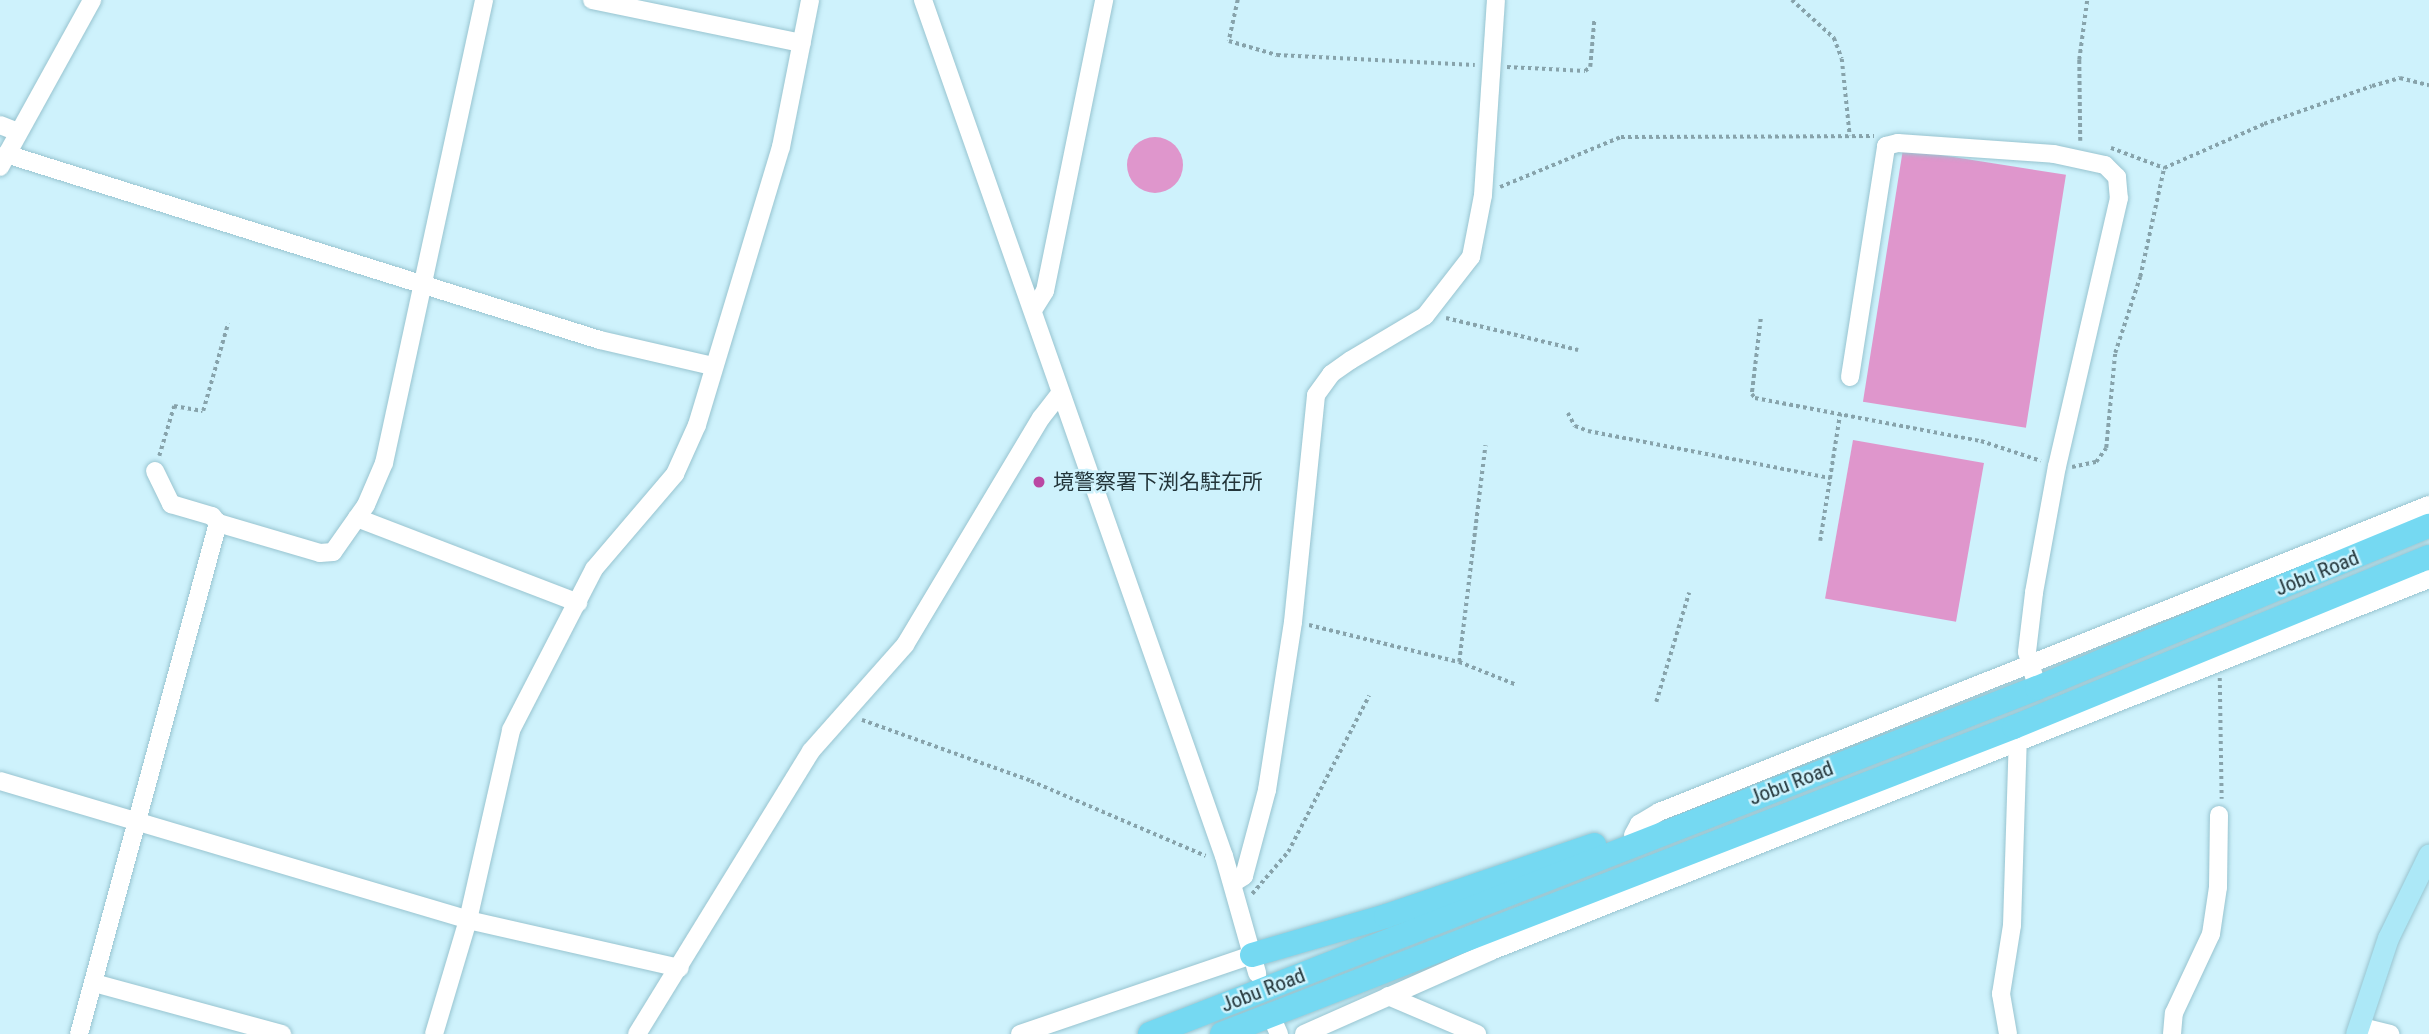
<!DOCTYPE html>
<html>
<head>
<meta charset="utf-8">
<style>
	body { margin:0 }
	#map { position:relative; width:2429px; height:1034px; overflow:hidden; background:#cef2fc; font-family:"Roboto Condensed","Noto Sans JP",sans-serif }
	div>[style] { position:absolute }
	.building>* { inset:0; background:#df96cc; transform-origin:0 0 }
	.round { border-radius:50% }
	.path>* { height:3.5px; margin-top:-1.75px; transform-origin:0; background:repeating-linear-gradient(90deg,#87a3ab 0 3.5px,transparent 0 7px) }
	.roads { filter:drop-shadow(0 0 2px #98c4d0) drop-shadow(0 0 2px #98c4d0) }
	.minor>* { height:18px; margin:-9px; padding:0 9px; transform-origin:9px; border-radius:9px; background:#fff }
	.major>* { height:21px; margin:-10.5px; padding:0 10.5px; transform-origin:10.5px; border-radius:10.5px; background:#ace8f7 }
	.highway>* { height:24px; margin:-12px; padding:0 12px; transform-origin:12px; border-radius:12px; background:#75d9f2 }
	.dots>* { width:19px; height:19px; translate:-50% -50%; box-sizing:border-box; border:4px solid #cef2fc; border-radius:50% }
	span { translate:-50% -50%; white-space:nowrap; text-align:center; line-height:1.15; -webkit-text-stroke:5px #cef2fc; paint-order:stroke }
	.poi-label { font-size:21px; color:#23353a }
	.left { translate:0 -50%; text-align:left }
	.street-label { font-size:21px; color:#23353a }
</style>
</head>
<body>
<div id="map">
	<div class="building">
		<i class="round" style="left:1127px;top:137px;width:56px;height:56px"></i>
		<i style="left:1903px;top:149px;width:165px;height:256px;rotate:9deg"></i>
		<i style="left:1853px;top:440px;width:133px;height:161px;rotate:10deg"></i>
	</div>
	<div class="path">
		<i style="left:1238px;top:0;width:42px;rotate:102.4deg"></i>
		<i style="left:1229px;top:41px;width:50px;rotate:16.3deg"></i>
		<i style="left:1277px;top:55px;width:198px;rotate:2.9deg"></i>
		<i style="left:1792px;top:0;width:57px;rotate:42.1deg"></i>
		<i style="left:1834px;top:38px;width:22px;rotate:69deg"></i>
		<i style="left:1842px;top:59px;width:77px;rotate:84.1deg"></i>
		<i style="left:1507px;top:67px;width:78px;rotate:2.9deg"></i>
		<i style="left:1585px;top:71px;width:6px;rotate:-39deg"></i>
		<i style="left:1590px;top:67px;width:46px;rotate:-85deg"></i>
		<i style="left:2080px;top:141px;width:81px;rotate:-90.7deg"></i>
		<i style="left:2079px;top:60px;width:61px;rotate:-82.4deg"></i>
		<i style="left:2111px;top:148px;width:57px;rotate:20.7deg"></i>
		<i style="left:2164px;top:168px;width:109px;rotate:-23.7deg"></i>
		<i style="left:2264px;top:124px;width:114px;rotate:-19.4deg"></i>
		<i style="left:2372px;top:86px;width:29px;rotate:-16deg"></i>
		<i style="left:2400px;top:78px;width:30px;rotate:14deg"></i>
		<i style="left:1500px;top:187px;width:131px;rotate:-22.5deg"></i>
		<i style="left:1621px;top:137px;width:253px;rotate:-0.2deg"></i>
		<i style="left:1446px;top:318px;width:136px;rotate:13.6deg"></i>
		<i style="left:1761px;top:319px;width:76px;rotate:96.8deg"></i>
		<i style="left:1752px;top:394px;width:5px;rotate:53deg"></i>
		<i style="left:1755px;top:398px;width:230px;rotate:10.8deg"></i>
		<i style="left:1981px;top:441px;width:63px;rotate:18.4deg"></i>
		<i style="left:1568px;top:413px;width:15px;rotate:62deg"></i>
		<i style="left:1575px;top:426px;width:14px;rotate:21deg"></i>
		<i style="left:1588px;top:431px;width:247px;rotate:11deg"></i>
		<i style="left:159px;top:456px;width:52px;rotate:-73.3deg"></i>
		<i style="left:174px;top:406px;width:29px;rotate:10deg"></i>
		<i style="left:203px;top:411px;width:91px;rotate:-74.1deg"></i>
		<i style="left:2072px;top:467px;width:25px;rotate:-12deg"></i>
		<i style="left:2096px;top:462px;width:17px;rotate:-54deg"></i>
		<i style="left:2106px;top:448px;width:95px;rotate:-84.6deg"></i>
		<i style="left:2115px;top:353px;width:80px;rotate:-71.8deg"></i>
		<i style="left:2140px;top:277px;width:112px;rotate:-77.6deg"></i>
		<i style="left:1820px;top:541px;width:129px;rotate:-81.1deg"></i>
		<i style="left:1309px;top:625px;width:154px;rotate:13.9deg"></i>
		<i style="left:1459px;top:662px;width:62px;rotate:21.6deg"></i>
		<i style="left:1459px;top:662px;width:218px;rotate:-83.1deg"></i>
		<i style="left:2220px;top:678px;width:121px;rotate:89.1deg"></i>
		<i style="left:1656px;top:702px;width:114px;rotate:-73.2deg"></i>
		<i style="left:862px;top:720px;width:180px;rotate:19.8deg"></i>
		<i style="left:1031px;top:781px;width:190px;rotate:23.2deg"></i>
		<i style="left:1252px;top:894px;width:55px;rotate:-49.4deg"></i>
		<i style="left:1288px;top:852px;width:176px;rotate:-62.6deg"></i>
	</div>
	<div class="roads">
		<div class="minor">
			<i style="left:592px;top:0;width:214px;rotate:11.6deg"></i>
			<i style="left:923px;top:0;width:907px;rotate:70.63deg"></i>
			<i style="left:1224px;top:856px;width:122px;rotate:74.2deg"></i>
			<i style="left:0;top:125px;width:19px;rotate:21deg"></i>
			<i style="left:6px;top:154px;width:622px;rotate:17.39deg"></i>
			<i style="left:600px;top:340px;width:116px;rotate:13deg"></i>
			<i style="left:0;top:167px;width:191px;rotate:-61.1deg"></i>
			<i style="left:1035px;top:307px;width:19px;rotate:-58deg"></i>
			<i style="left:1045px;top:291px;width:297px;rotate:-78.5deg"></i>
			<i style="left:1850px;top:377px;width:234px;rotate:-81.1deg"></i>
			<i style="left:1886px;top:146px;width:12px;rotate:-14deg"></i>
			<i style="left:1898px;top:143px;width:156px;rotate:4deg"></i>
			<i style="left:2054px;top:154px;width:52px;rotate:12.2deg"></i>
			<i style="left:2105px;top:165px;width:17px;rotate:45deg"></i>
			<i style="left:2117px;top:177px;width:21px;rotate:85deg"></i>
			<i style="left:2119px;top:198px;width:275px;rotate:103deg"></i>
			<i style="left:2057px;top:466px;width:129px;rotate:100.3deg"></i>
			<i style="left:2034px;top:593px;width:59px;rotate:96.8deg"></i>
			<i style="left:2027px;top:652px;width:37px;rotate:74deg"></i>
			<i style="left:155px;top:471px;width:37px;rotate:64deg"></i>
			<i style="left:171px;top:504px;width:43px;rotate:16.3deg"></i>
			<i style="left:212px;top:516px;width:9px;rotate:49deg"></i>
			<i style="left:357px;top:518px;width:237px;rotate:21deg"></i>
			<i style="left:0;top:781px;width:488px;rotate:16.5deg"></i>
			<i style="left:468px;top:920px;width:217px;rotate:12.8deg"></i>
			<i style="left:1633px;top:835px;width:13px;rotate:-61deg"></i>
			<i style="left:1639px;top:824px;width:23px;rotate:-31deg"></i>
			<i style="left:1659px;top:812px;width:829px;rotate:-21.74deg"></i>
			<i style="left:1233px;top:883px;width:13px;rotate:-32deg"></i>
			<i style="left:1244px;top:876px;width:89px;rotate:-75deg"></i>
			<i style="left:1267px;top:790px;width:170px;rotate:-81.2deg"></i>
			<i style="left:1293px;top:622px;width:228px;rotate:-84.2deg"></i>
			<i style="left:1316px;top:395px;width:26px;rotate:-54deg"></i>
			<i style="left:1331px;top:374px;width:24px;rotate:-35deg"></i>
			<i style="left:1351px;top:360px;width:86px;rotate:-30.7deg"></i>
			<i style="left:1425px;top:316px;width:75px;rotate:-52.1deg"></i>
			<i style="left:1471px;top:257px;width:63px;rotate:-79deg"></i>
			<i style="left:1483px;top:195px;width:195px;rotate:-86.2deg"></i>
			<i style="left:94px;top:983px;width:195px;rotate:15.2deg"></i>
			<i style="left:1388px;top:996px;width:97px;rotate:23.1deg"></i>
			<i style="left:1275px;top:1025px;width:10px;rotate:66deg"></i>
			<i style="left:79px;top:1034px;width:530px;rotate:-74.78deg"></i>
			<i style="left:218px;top:523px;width:106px;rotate:16.4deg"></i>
			<i style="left:320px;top:553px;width:13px;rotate:-4deg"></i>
			<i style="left:333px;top:552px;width:57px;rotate:-54.9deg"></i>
			<i style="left:366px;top:505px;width:46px;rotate:-66.8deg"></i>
			<i style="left:384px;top:463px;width:474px;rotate:-77.8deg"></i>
			<i style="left:434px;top:1034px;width:119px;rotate:-73.4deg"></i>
			<i style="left:468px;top:920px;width:195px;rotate:-77.2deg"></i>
			<i style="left:511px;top:730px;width:181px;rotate:-62.7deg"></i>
			<i style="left:594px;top:569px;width:125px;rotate:-49.5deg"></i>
			<i style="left:675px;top:474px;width:54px;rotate:-65.8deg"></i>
			<i style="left:697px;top:425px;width:290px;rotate:-73.2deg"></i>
			<i style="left:781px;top:147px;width:150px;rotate:-78.8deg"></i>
			<i style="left:637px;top:1034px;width:332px;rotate:-58.4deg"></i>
			<i style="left:811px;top:751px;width:142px;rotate:-48.4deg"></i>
			<i style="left:905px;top:645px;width:265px;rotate:-59.1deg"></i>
			<i style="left:1041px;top:418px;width:29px;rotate:-52deg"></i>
			<i style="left:1020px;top:1034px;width:245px;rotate:-18.8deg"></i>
			<i style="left:1304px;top:1034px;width:205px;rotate:-23.9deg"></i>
			<i style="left:1491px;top:951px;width:1009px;rotate:-21.63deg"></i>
			<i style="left:2008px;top:1034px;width:41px;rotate:-99.9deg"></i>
			<i style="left:2001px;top:994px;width:70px;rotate:-80.9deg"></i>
			<i style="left:2012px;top:925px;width:190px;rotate:-88.2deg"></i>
			<i style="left:2172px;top:1034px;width:21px;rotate:-85deg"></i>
			<i style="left:2174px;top:1013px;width:87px;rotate:-64.9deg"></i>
			<i style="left:2211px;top:934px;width:48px;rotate:-81.5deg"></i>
			<i style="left:2218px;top:887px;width:72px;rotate:-89.2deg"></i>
			<i style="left:2362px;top:1034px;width:9px;rotate:-32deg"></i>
			<i style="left:2370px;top:1029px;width:21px;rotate:14deg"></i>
		</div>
		<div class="major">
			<i style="left:2356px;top:1034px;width:101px;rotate:-71.6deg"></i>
			<i style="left:2388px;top:938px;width:93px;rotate:-64deg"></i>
		</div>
		<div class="highway">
			<i style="left:1252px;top:955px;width:140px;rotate:-16.2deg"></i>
			<i style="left:1386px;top:916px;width:220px;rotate:-18.8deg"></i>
			<i style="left:1150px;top:1034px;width:952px;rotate:-21.31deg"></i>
			<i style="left:2037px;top:688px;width:424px;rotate:-22.5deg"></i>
			<i style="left:1222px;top:1034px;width:849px;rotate:-21.19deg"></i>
			<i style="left:2014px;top:727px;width:448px;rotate:-22.3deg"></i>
		</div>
	</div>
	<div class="dots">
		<i style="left:1039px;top:482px;background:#ba48a3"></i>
	</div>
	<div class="poi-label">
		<span class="left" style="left:1053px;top:482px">境警察署下渕名駐在所</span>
	</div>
	<div class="street-label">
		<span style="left:2317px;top:573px;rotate:-22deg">Jobu Road</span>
		<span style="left:1791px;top:783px;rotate:-21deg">Jobu Road</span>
		<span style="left:1263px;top:990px;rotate:-21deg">Jobu Road</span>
	</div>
</div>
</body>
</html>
